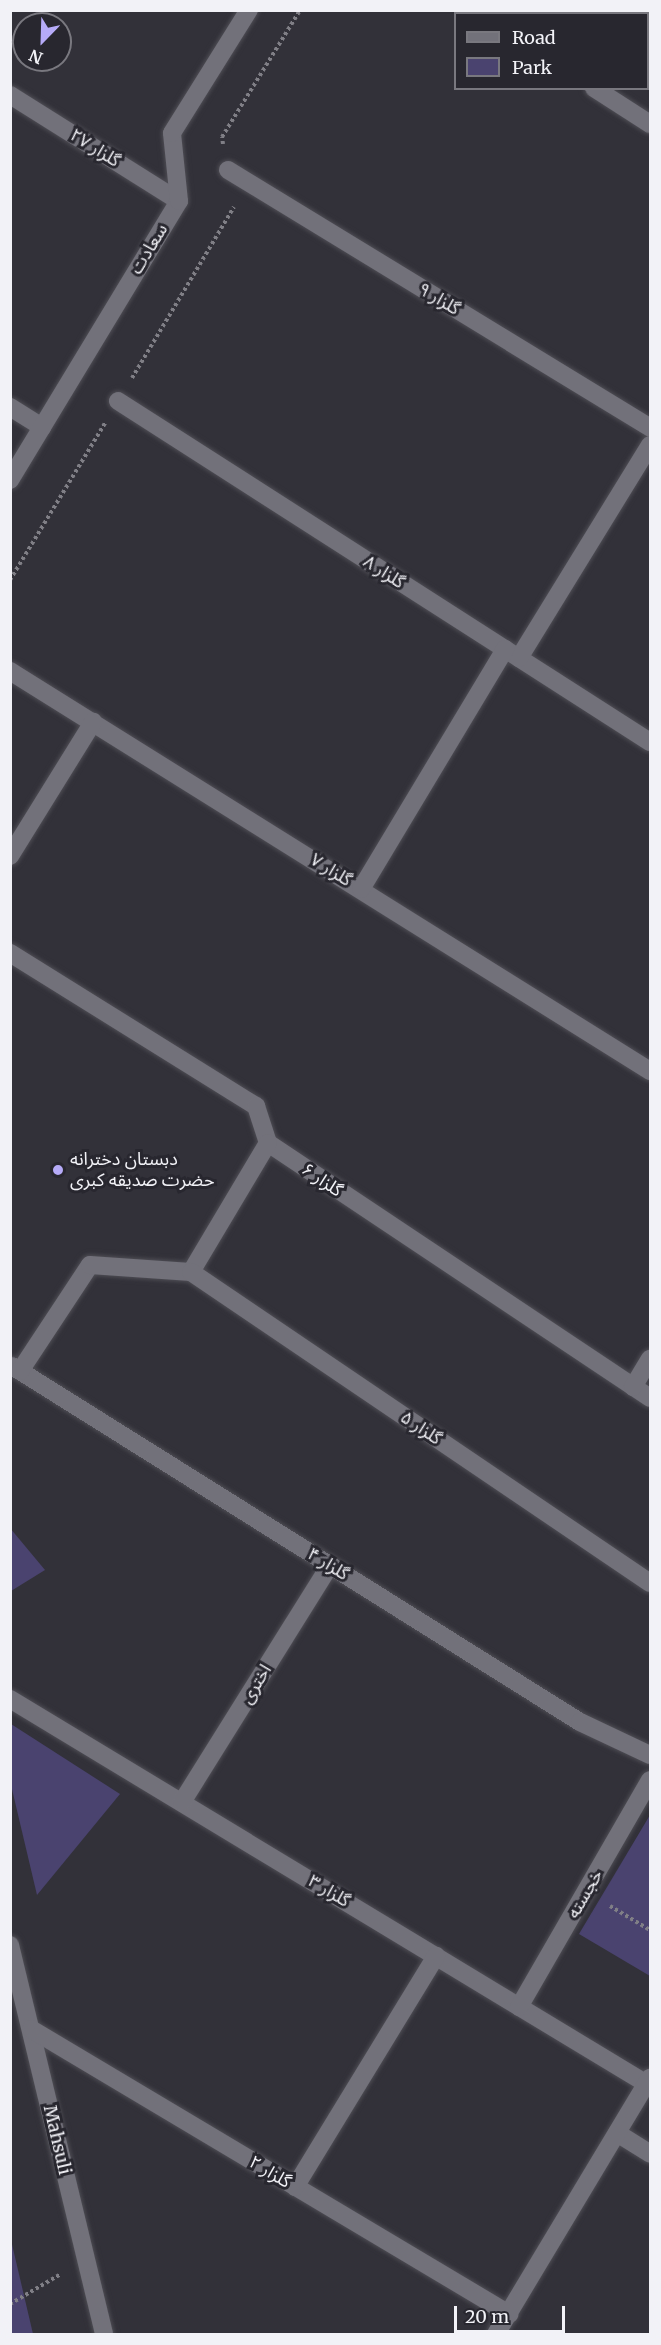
<!DOCTYPE html>
<html>
<head>
<meta charset="utf-8">
<style>
	body { margin:0 }
	#map { position:relative; width:661px; height:2345px; overflow:hidden; background:#323139; font-family:Merriweather,"Noto Sans Arabic",serif }
	div>[style] { position:absolute }
	.green>* { inset:0; background:#4a436f }
	.path>* { height:4px; margin-top:-2px; transform-origin:0; background:repeating-linear-gradient(90deg,#807f86 0 3px,transparent 0 6px) }
	.roads { filter:drop-shadow(0 0 2px #4e4d54) drop-shadow(0 0 2px #4e4d54) }
	.minor>* { height:18px; margin:-9px; padding:0 9px; transform-origin:9px; border-radius:9px; background:#72717a }
	.dots>* { width:16px; height:16px; translate:-50% -50%; box-sizing:border-box; border:3px solid #28272f; border-radius:50% }
	span { translate:-50% -50%; white-space:nowrap; text-align:center; line-height:1.15; -webkit-text-stroke:6px #28272f; paint-order:stroke }
	.street-label { font-size:18px; color:#f2f2f7 }
	.poi-label { font-size:18px; color:#f2f2f7 }
	.left { translate:0 -50%; text-align:left }
	.frame { position:absolute; inset:0; border:12px solid #f2f2f7; pointer-events:none }
	.legend { position:absolute; left:454px; top:12px; width:195px; height:78px; box-sizing:border-box; background:#28272f; border:2px solid #79787f; margin:0; padding:8px 10px; list-style:none; font-size:18px; color:#f2f2f7 }
	.legend li { display:flex; align-items:center; gap:12px; height:30px }
	.legend b { width:30px; border:2px solid #79787f }
	.north { position:absolute; left:12px; top:12px; width:60px; height:60px; box-sizing:border-box; background:#28272f; border:2px solid #79787f; border-radius:50%; rotate:203deg; font-size:16px; font-weight:700; line-height:24px; text-align:center; color:#f2f2f7 }
	.north::after { content:''; display:block; margin:auto; width:21px; height:27px; background:#b6abf8; clip-path:polygon(50% 0,100% 100%,50% 72%,0 100%) }
	.scale { position:absolute; left:454px; top:2306px; width:111px; height:27px; box-sizing:border-box; border:3px solid #f2f2f7; border-top:0; padding-left:8px; font-size:18px; line-height:21px; white-space:nowrap; color:#f2f2f7; -webkit-text-stroke:4px #28272f; paint-order:stroke }
</style>
</head>
<body>
<div id="map">
	<div class="green">
		<i style="clip-path:polygon(10px 1528px,45px 1570px,11px 1591px,10px 1591px)"></i>
		<i style="clip-path:polygon(11px 1724px,120px 1794px,37px 1895px,11px 1785px)"></i>
		<i style="clip-path:polygon(650px 1815px,650px 1976px,579px 1934px)"></i>
		<i style="clip-path:polygon(10px 2240px,11px 2240px,33px 2334px,11px 2334px)"></i>
	</div>
	<div class="path">
		<i style="left:223px;top:144px;width:7px;rotate:-98deg"></i>
		<i style="left:222px;top:137px;width:149px;rotate:-58.4deg"></i>
		<i style="left:132px;top:378px;width:199px;rotate:-59.2deg"></i>
		<i style="left:10px;top:580px;width:184px;rotate:-58.8deg"></i>
		<i style="left:610px;top:1906px;width:47px;rotate:31deg"></i>
		<i style="left:10px;top:2304px;width:59px;rotate:-30.5deg"></i>
	</div>
	<div class="roads">
		<div class="minor">
			<i style="left:470px;top:10px;width:6px;rotate:45deg"></i>
			<i style="left:594px;top:88px;width:67px;rotate:32.7deg"></i>
			<i style="left:10px;top:95px;width:199px;rotate:32.1deg"></i>
			<i style="left:228px;top:170px;width:495px;rotate:31.4deg"></i>
			<i style="left:118px;top:401px;width:632px;rotate:32.66deg"></i>
			<i style="left:10px;top:407px;width:38px;rotate:32deg"></i>
			<i style="left:10px;top:480px;width:326px;rotate:-58.8deg"></i>
			<i style="left:179px;top:201px;width:68px;rotate:-95.9deg"></i>
			<i style="left:172px;top:133px;width:145px;rotate:-58deg"></i>
			<i style="left:519px;top:658px;width:250px;rotate:-58.4deg"></i>
			<i style="left:10px;top:671px;width:755px;rotate:32.01deg"></i>
			<i style="left:10px;top:856px;width:158px;rotate:-58.2deg"></i>
			<i style="left:361px;top:889px;width:280px;rotate:-59deg"></i>
			<i style="left:10px;top:953px;width:290px;rotate:31.9deg"></i>
			<i style="left:256px;top:1106px;width:39px;rotate:72deg"></i>
			<i style="left:268px;top:1143px;width:459px;rotate:33.7deg"></i>
			<i style="left:191px;top:1272px;width:150px;rotate:-59.2deg"></i>
			<i style="left:12px;top:1366px;width:670px;rotate:32.08deg"></i>
			<i style="left:580px;top:1722px;width:77px;rotate:25.2deg"></i>
			<i style="left:20px;top:1371px;width:127px;rotate:-56.6deg"></i>
			<i style="left:90px;top:1265px;width:101px;rotate:4deg"></i>
			<i style="left:191px;top:1272px;width:554px;rotate:34.12deg"></i>
			<i style="left:633px;top:1387px;width:33px;rotate:-59deg"></i>
			<i style="left:10px;top:1699px;width:744px;rotate:31.15deg"></i>
			<i style="left:182px;top:1802px;width:279px;rotate:-58deg"></i>
			<i style="left:10px;top:1945px;width:400px;rotate:76.4deg"></i>
			<i style="left:519px;top:2007px;width:262px;rotate:-60deg"></i>
			<i style="left:31px;top:2029px;width:557px;rotate:30.8deg"></i>
			<i style="left:617px;top:2133px;width:39px;rotate:32deg"></i>
			<i style="left:295px;top:2187px;width:271px;rotate:-58.6deg"></i>
			<i style="left:496px;top:2334px;width:299px;rotate:-59deg"></i>
		</div>
	</div>
	<div class="dots">
		<i style="left:58px;top:1170px;background:#b6abf8"></i>
	</div>
	<div class="street-label">
		<span style="left:95px;top:148px;rotate:32deg">گلزار ۲۷</span>
		<span style="left:149px;top:249px;rotate:-59deg">سعادت</span>
		<span style="left:439px;top:299px;rotate:31deg">گلزار ۹</span>
		<span style="left:384px;top:572px;rotate:33deg">گلزار ۸</span>
		<span style="left:331px;top:870px;rotate:32deg">گلزار ۷</span>
		<span style="left:322px;top:1180px;rotate:34deg">گلزار ۶</span>
		<span style="left:421px;top:1428px;rotate:34deg">گلزار ۵</span>
		<span style="left:328px;top:1564px;rotate:32deg">گلزار ۴</span>
		<span style="left:256px;top:1684px;rotate:-58deg">اختری</span>
		<span style="left:329px;top:1891px;rotate:31deg">گلزار ۳</span>
		<span style="left:585px;top:1894px;rotate:-60deg">خجسته</span>
		<span style="left:57px;top:2140px;rotate:77deg">Mahsuli</span>
		<span style="left:270px;top:2172px;rotate:31deg">گلزار ۲</span>
	</div>
	<div class="poi-label">
		<span class="left" style="left:70px;top:1170px">دبستان دخترانه<br>حضرت صدیقه کبری</span>
	</div>
	<div class="frame"></div>
	<ul class="legend">
	<li><b style="height:8px;background:#72717a"></b>Road</li>
	<li><b style="height:16px;background:#4a436f"></b>Park</li>
	</ul>
	<div class="north">N</div>
	<div class="scale">20 m</div>
</div>
</body>
</html>
